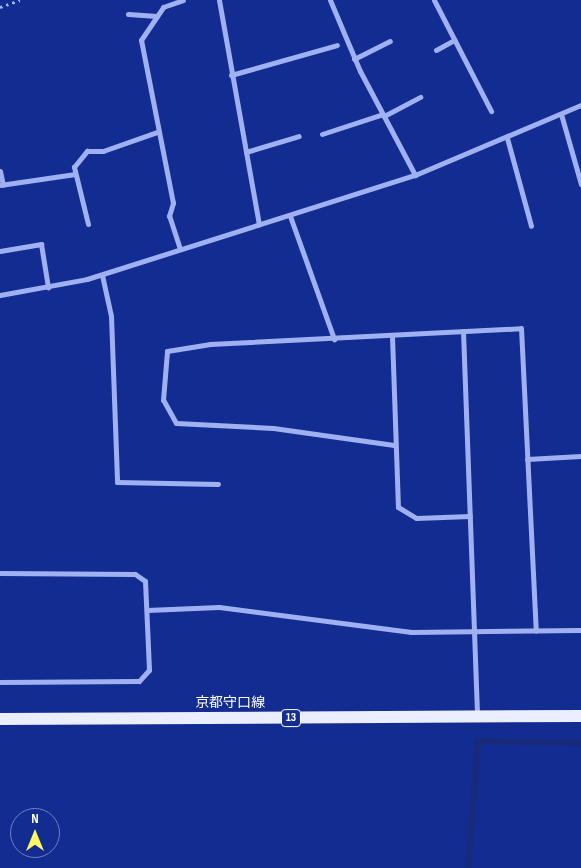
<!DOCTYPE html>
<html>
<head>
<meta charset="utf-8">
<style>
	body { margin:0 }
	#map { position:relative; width:581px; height:868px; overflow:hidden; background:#132c92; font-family:"Sofia Sans Condensed","Noto Sans JP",sans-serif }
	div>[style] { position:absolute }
	.stream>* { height:5.5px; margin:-2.75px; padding:0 2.75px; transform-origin:2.75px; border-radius:2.75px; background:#182b7a }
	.path>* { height:3px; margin-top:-1.5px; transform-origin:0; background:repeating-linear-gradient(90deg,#a0b1f2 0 2.5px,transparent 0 6.5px) }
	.street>* { height:5px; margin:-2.5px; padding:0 2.5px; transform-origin:2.5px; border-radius:2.5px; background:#a0b1f2 }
	.primary>* { height:12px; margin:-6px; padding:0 6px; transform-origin:6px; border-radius:6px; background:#ebeeff }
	span { translate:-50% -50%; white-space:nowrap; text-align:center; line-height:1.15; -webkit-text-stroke:4px #132c92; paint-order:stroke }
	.shield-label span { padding:1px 4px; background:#132c92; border:1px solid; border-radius:4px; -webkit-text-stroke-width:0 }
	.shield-label { font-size:12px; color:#fff; font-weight:700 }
	.street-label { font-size:14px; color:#fff }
	.north { position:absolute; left:10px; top:808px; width:50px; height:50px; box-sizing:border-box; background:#132c92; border:1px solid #7180be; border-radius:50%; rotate:0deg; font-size:14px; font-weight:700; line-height:20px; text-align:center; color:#fff }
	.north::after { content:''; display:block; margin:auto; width:18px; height:22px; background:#fff761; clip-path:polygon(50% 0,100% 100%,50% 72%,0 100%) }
</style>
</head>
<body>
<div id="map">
	<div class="stream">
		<i style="left:468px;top:868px;width:127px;rotate:-85.5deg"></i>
		<i style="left:478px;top:741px;width:103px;rotate:1.1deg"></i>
	</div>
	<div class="path">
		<i style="left:0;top:7px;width:21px;rotate:-19deg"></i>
	</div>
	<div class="street">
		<i style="left:219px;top:0;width:228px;rotate:79.9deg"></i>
		<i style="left:330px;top:0;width:77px;rotate:67.1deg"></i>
		<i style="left:360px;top:71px;width:118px;rotate:62.1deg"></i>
		<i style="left:434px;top:0;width:125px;rotate:62.8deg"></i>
		<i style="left:128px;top:14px;width:29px;rotate:4deg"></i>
		<i style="left:436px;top:50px;width:21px;rotate:-29deg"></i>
		<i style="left:354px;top:59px;width:40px;rotate:-26.6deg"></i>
		<i style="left:231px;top:75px;width:110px;rotate:-15.8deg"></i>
		<i style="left:561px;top:114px;width:73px;rotate:74.1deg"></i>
		<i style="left:384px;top:116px;width:41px;rotate:-27.8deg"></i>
		<i style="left:322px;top:134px;width:64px;rotate:-18.2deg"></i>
		<i style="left:507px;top:138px;width:91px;rotate:74.7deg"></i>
		<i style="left:246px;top:152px;width:55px;rotate:-16.8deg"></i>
		<i style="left:0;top:171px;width:14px;rotate:78deg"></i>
		<i style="left:0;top:185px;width:76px;rotate:-8.3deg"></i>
		<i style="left:290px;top:216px;width:131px;rotate:70.3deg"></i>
		<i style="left:88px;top:224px;width:59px;rotate:-103.8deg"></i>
		<i style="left:74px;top:167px;width:21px;rotate:-51deg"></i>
		<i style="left:87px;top:151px;width:16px"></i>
		<i style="left:103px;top:151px;width:57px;rotate:-19.4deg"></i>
		<i style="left:180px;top:249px;width:35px;rotate:-108deg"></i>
		<i style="left:169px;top:216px;width:14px;rotate:-73deg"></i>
		<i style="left:173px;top:203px;width:166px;rotate:-101.1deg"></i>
		<i style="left:141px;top:40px;width:40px;rotate:-56deg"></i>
		<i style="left:163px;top:7px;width:21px;rotate:-19deg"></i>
		<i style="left:0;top:251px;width:42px;rotate:-9.7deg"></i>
		<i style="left:41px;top:244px;width:44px;rotate:80.8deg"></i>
		<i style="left:102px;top:275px;width:42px;rotate:77.6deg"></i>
		<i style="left:111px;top:316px;width:166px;rotate:87.9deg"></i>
		<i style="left:117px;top:482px;width:101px;rotate:1.1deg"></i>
		<i style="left:0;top:295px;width:88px;rotate:-10.4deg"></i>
		<i style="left:87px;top:279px;width:344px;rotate:-17.6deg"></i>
		<i style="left:415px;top:175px;width:180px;rotate:-22.9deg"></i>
		<i style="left:463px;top:331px;width:386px;rotate:87.9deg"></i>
		<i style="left:392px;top:336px;width:171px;rotate:88deg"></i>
		<i style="left:398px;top:507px;width:21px;rotate:31deg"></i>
		<i style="left:416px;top:518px;width:54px;rotate:-2.1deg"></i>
		<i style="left:394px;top:445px;width:122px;rotate:-172deg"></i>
		<i style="left:273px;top:428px;width:97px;rotate:-177deg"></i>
		<i style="left:176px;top:423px;width:26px;rotate:-119deg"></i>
		<i style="left:163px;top:400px;width:49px;rotate:-85.3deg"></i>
		<i style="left:167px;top:351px;width:44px;rotate:-9.2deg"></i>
		<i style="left:210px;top:344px;width:311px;rotate:-2.9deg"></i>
		<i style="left:521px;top:328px;width:303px;rotate:87.2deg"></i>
		<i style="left:527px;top:459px;width:54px;rotate:-3.2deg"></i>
		<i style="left:0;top:573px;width:135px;rotate:0.4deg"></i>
		<i style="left:135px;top:574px;width:12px;rotate:35deg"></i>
		<i style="left:145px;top:581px;width:89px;rotate:87.4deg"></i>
		<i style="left:149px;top:670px;width:15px;rotate:132deg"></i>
		<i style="left:139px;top:681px;width:139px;rotate:179.6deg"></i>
		<i style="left:147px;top:610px;width:72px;rotate:-2.4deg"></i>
		<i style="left:219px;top:607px;width:194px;rotate:7.4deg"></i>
		<i style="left:411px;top:632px;width:170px;rotate:-0.7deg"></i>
	</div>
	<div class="primary">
		<i style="left:0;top:719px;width:581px;rotate:-0.3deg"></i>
	</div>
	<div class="shield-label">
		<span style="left:291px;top:718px">13</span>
	</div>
	<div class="street-label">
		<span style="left:230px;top:703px">京都守口線</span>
	</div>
	<div class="north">N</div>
</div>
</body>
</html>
